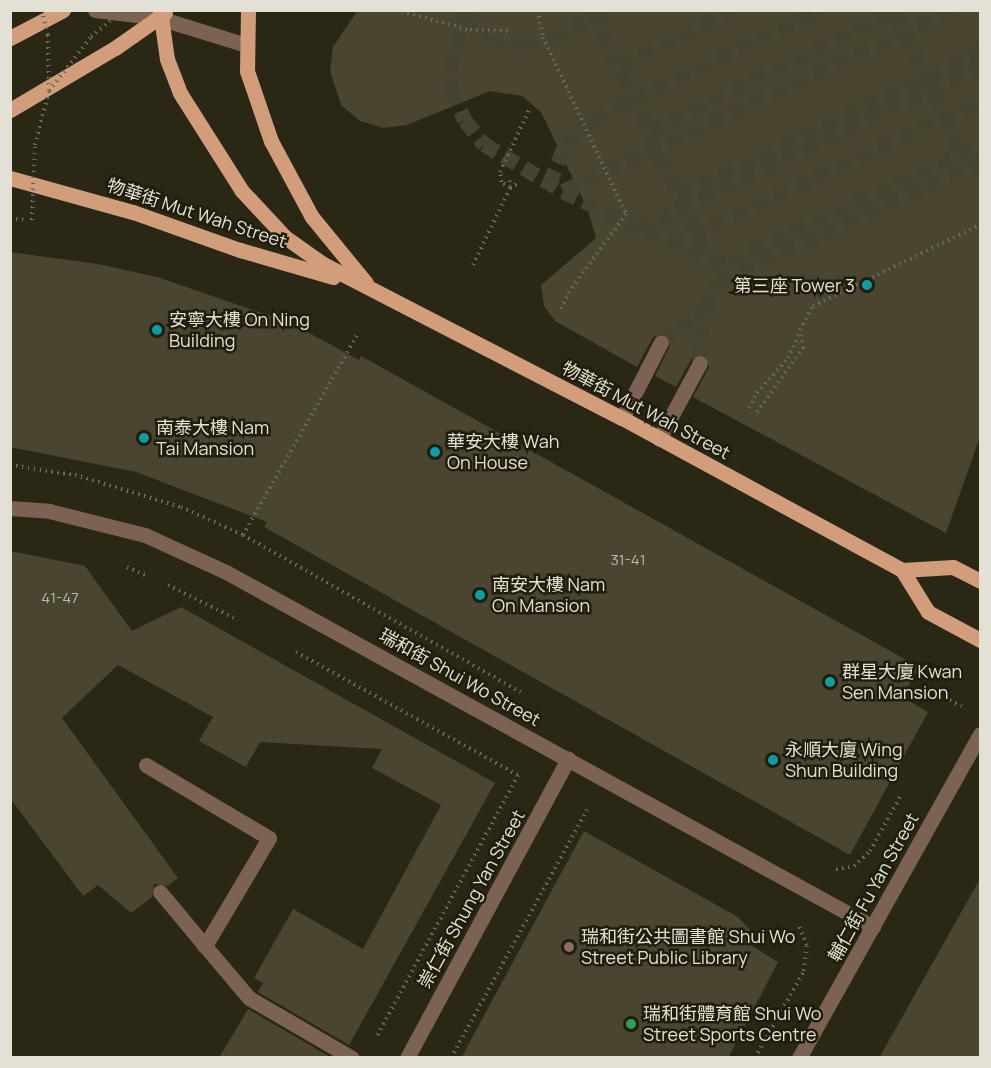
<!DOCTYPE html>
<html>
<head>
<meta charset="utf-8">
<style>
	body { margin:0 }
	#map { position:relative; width:991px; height:1068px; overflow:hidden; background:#2a2714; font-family:Manrope,"Noto Sans TC",sans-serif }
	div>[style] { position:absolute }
	.building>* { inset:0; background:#494531 }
	.minor-tunnel>* { height:15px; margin-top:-7.5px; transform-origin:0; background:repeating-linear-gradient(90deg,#464331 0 15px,transparent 0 23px) }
	.path>* { height:4px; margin-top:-2px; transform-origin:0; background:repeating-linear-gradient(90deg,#6c6a59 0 1.5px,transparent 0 6px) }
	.minor>* { height:15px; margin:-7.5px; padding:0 7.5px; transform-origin:7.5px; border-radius:7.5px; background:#7c6252 }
	.major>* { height:15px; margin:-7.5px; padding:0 7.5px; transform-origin:7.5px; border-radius:7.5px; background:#d29d7b }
	.path-bridge>* { height:4px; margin-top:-2px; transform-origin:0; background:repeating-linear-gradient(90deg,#6c6a59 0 1.5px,transparent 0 6px) }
	.dots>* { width:16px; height:16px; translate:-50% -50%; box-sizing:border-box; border:3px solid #211d0b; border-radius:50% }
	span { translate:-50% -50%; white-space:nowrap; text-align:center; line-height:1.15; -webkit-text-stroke:5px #211d0b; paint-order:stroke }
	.number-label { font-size:15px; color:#bcbaac }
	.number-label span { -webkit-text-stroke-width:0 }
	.street-label { font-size:18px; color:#e3e1d5 }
	.poi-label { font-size:18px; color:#e3e1d5 }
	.right { translate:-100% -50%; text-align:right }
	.left { translate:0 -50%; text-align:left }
	.frame { position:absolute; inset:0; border:12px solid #e3e1d5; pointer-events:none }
</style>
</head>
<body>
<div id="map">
	<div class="building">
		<i style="clip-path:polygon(358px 10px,981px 10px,981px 434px,946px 533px,693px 397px,709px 367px,704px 354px,692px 358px,676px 387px,655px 376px,670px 346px,666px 334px,653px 337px,637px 367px,555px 321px,544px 306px,541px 285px,596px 238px,588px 210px,541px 112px,522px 96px,490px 91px,407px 125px,383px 128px,360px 121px,341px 105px,330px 71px,333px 47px)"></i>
		<i style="clip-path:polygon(10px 252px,98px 264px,157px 277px,291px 323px,359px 360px,361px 356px,919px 667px,902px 697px,928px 712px,850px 855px,264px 527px,267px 522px,136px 472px,10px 447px)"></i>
		<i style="clip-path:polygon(10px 551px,85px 566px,132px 631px,181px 607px,495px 783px,349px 1045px,258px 992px,263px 983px,254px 978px,293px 909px,363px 949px,441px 805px,372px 768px,382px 749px,260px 742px,246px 767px,199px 741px,213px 717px,118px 665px,62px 718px,178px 878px,168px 886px,154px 884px,152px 897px,131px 913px,98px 885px,83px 896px,10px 798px)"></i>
		<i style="clip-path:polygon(584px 831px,738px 917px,751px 931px,752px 946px,778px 962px,728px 1058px,461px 1058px)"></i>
		<i style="clip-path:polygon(981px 877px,981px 1058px,879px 1058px,900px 1021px)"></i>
		<i style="clip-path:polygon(248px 1009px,332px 1058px,219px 1058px)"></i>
	</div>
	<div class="minor-tunnel">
		<i style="left:467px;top:10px;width:49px;rotate:107.7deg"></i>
		<i style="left:452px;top:57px;width:33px;rotate:92deg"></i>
		<i style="left:451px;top:90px;width:33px;rotate:65deg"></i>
		<i style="left:465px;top:120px;width:31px;rotate:52deg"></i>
		<i style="left:484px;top:144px;width:92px;rotate:30.7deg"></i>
		<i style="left:563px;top:191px;width:164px;rotate:25.6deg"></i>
		<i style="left:711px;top:262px;width:19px"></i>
		<i style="left:730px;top:262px;width:276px;rotate:-25.3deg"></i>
		<i style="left:592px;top:10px;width:282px;rotate:65.1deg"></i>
		<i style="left:894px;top:10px;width:159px;rotate:65deg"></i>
		<i style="left:463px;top:20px;width:31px;rotate:33deg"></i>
		<i style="left:489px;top:37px;width:34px;rotate:12deg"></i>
		<i style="left:522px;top:44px;width:31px;rotate:-9deg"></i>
		<i style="left:553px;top:39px;width:64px;rotate:-27deg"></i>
		<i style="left:619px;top:66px;width:128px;rotate:-26deg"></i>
		<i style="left:649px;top:131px;width:277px;rotate:-25.9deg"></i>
		<i style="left:549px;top:184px;width:42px;rotate:-67.7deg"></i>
		<i style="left:565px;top:145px;width:37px;rotate:-44deg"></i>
		<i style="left:592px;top:119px;width:255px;rotate:-25.4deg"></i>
		<i style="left:563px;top:191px;width:432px;rotate:-24.8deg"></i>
		<i style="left:678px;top:195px;width:334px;rotate:-25.3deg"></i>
		<i style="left:637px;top:229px;width:379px;rotate:-25.3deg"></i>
		<i style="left:670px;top:245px;width:342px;rotate:-24.9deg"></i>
		<i style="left:661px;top:342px;width:53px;rotate:-37.3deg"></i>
		<i style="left:703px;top:310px;width:32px;rotate:-60deg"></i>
		<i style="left:719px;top:282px;width:287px;rotate:-24.7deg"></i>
		<i style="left:700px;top:363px;width:53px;rotate:-86.8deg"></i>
	</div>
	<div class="path">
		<i style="left:510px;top:187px;width:10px;rotate:-151deg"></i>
		<i style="left:501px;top:182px;width:10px;rotate:-96deg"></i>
		<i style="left:500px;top:172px;width:68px;rotate:-64.9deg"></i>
		<i style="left:510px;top:188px;width:12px;rotate:-31deg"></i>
		<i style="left:10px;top:219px;width:16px;rotate:4deg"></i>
		<i style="left:473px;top:265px;width:85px;rotate:-64.3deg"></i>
		<i style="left:510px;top:188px;width:11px;rotate:-95deg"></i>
		<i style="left:561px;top:309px;width:19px;rotate:-65deg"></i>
		<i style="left:749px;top:408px;width:17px;rotate:-62deg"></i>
		<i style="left:757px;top:393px;width:47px;rotate:-48.5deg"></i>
		<i style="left:788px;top:358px;width:29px;rotate:-65deg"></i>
		<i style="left:757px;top:412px;width:79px;rotate:-54.3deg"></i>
		<i style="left:803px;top:348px;width:18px;rotate:-99deg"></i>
		<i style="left:800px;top:330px;width:27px;rotate:-62deg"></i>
		<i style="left:813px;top:306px;width:186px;rotate:-25.9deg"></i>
		<i style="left:10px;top:465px;width:66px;rotate:8.7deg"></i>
		<i style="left:75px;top:475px;width:111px;rotate:16.8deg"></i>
		<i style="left:181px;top:507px;width:68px;rotate:24.3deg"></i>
		<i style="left:243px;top:535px;width:319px;rotate:29.5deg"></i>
		<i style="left:243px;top:535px;width:234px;rotate:-60.3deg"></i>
		<i style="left:127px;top:567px;width:22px;rotate:24deg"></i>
		<i style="left:168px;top:585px;width:76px;rotate:26.6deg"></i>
		<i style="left:296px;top:652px;width:254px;rotate:29deg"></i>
		<i style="left:518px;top:775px;width:297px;rotate:118.4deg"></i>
		<i style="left:950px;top:700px;width:13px;rotate:29deg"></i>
		<i style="left:836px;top:869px;width:18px;rotate:-9deg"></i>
		<i style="left:854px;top:866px;width:22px;rotate:-43deg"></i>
		<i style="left:870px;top:851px;width:64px;rotate:-61deg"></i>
		<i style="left:451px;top:1058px;width:283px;rotate:-61.3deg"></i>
		<i style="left:755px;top:1058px;width:100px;rotate:-60.6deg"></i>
		<i style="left:804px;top:971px;width:26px;rotate:-83deg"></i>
		<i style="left:807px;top:945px;width:21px;rotate:-113deg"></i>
	</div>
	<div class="minor">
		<i style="left:95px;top:10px;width:64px;rotate:7.1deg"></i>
		<i style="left:159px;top:18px;width:91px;rotate:17.2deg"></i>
		<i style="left:622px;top:418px;width:85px;rotate:-62.8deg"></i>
		<i style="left:659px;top:439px;width:86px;rotate:-61.7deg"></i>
		<i style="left:10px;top:508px;width:39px;rotate:4deg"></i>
		<i style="left:49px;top:511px;width:99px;rotate:14deg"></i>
		<i style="left:145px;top:535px;width:89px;rotate:24.6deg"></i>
		<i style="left:226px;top:572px;width:738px;rotate:28.75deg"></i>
		<i style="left:146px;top:765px;width:143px;rotate:30.7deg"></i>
		<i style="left:269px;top:838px;width:126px;rotate:120.7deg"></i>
		<i style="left:205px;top:946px;width:68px;rotate:49.8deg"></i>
		<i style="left:249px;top:998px;width:119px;rotate:30.2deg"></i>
		<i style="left:160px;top:892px;width:70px;rotate:50.2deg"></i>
		<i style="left:407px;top:1058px;width:340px;rotate:-61.7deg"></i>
		<i style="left:799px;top:1058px;width:371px;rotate:-60.8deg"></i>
	</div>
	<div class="major">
		<i style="left:160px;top:10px;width:49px;rotate:81.9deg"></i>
		<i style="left:167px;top:59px;width:36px;rotate:69deg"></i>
		<i style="left:180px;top:93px;width:116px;rotate:57.7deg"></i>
		<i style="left:242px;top:191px;width:63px;rotate:46.9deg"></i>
		<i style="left:285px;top:237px;width:47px;rotate:35.4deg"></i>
		<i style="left:323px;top:264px;width:336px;rotate:27.3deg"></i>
		<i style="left:622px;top:418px;width:319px;rotate:28.5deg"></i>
		<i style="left:902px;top:570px;width:49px;rotate:58.2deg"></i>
		<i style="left:928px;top:612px;width:59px;rotate:28.3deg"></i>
		<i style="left:248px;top:10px;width:61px;rotate:90.9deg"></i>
		<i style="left:247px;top:71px;width:74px;rotate:71.1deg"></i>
		<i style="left:271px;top:141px;width:86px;rotate:61.7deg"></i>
		<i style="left:312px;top:217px;width:85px;rotate:50.7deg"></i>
		<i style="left:10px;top:38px;width:60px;rotate:-27.8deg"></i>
		<i style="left:10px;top:110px;width:122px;rotate:-30.6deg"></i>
		<i style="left:115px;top:48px;width:61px;rotate:-35deg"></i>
		<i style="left:10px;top:178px;width:128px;rotate:15.5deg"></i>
		<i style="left:133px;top:212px;width:114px;rotate:19.6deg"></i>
		<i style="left:240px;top:250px;width:97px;rotate:16.2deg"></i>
		<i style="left:902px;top:570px;width:51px;rotate:-3.4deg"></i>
		<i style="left:953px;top:567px;width:30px;rotate:27deg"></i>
	</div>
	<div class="path-bridge">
		<i style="left:42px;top:10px;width:26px;rotate:77deg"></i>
		<i style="left:48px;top:35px;width:55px;rotate:89deg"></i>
		<i style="left:396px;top:10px;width:77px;rotate:15.1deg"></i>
		<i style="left:470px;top:30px;width:38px;rotate:2deg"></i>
		<i style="left:538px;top:10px;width:27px;rotate:80deg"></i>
		<i style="left:543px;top:37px;width:195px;rotate:64.9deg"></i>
		<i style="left:626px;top:214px;width:97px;rotate:126.2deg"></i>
		<i style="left:32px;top:220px;width:75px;rotate:-87.7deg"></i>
		<i style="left:35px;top:145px;width:56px;rotate:-75.5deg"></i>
		<i style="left:49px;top:91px;width:68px;rotate:-52.1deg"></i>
		<i style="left:91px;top:37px;width:42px;rotate:-40.2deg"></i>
	</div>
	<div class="dots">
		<i style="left:867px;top:285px;background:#0f9aa8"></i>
		<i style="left:157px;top:330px;background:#0f9aa8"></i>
		<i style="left:144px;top:438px;background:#0f9aa8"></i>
		<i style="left:435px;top:452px;background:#0f9aa8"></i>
		<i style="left:480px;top:595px;background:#0f9aa8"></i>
		<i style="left:830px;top:682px;background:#0f9aa8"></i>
		<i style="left:773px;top:760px;background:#0f9aa8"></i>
		<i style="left:569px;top:947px;background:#8d6e63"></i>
		<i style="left:631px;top:1024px;background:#2e9e5b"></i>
	</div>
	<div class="number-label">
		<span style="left:628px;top:560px">31-41</span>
		<span style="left:60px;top:598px">41-47</span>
	</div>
	<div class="street-label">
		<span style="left:197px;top:213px;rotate:18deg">物華街 Mut Wah Street</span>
		<span style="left:646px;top:410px;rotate:28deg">物華街 Mut Wah Street</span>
		<span style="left:460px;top:677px;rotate:29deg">瑞和街 Shui Wo Street</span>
		<span style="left:873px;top:887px;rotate:-61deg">輔仁街 Fu Yan Street</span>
		<span style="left:471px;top:899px;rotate:-61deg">崇仁街 Shung Yan Street</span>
	</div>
	<div class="poi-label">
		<span class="right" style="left:855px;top:285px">第三座 Tower 3</span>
		<span class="left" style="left:169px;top:330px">安寧大樓 On Ning<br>Building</span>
		<span class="left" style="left:156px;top:438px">南泰大樓 Nam<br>Tai Mansion</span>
		<span class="left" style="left:447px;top:452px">華安大樓 Wah<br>On House</span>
		<span class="left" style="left:492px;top:595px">南安大樓 Nam<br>On Mansion</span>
		<span class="left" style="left:842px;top:682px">群星大廈 Kwan<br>Sen Mansion</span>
		<span class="left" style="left:785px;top:760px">永順大廈 Wing<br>Shun Building</span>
		<span class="left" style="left:581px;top:947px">瑞和街公共圖書館 Shui Wo<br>Street Public Library</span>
		<span class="left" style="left:643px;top:1024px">瑞和街體育館 Shui Wo<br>Street Sports Centre</span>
	</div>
	<div class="frame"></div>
</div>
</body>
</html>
